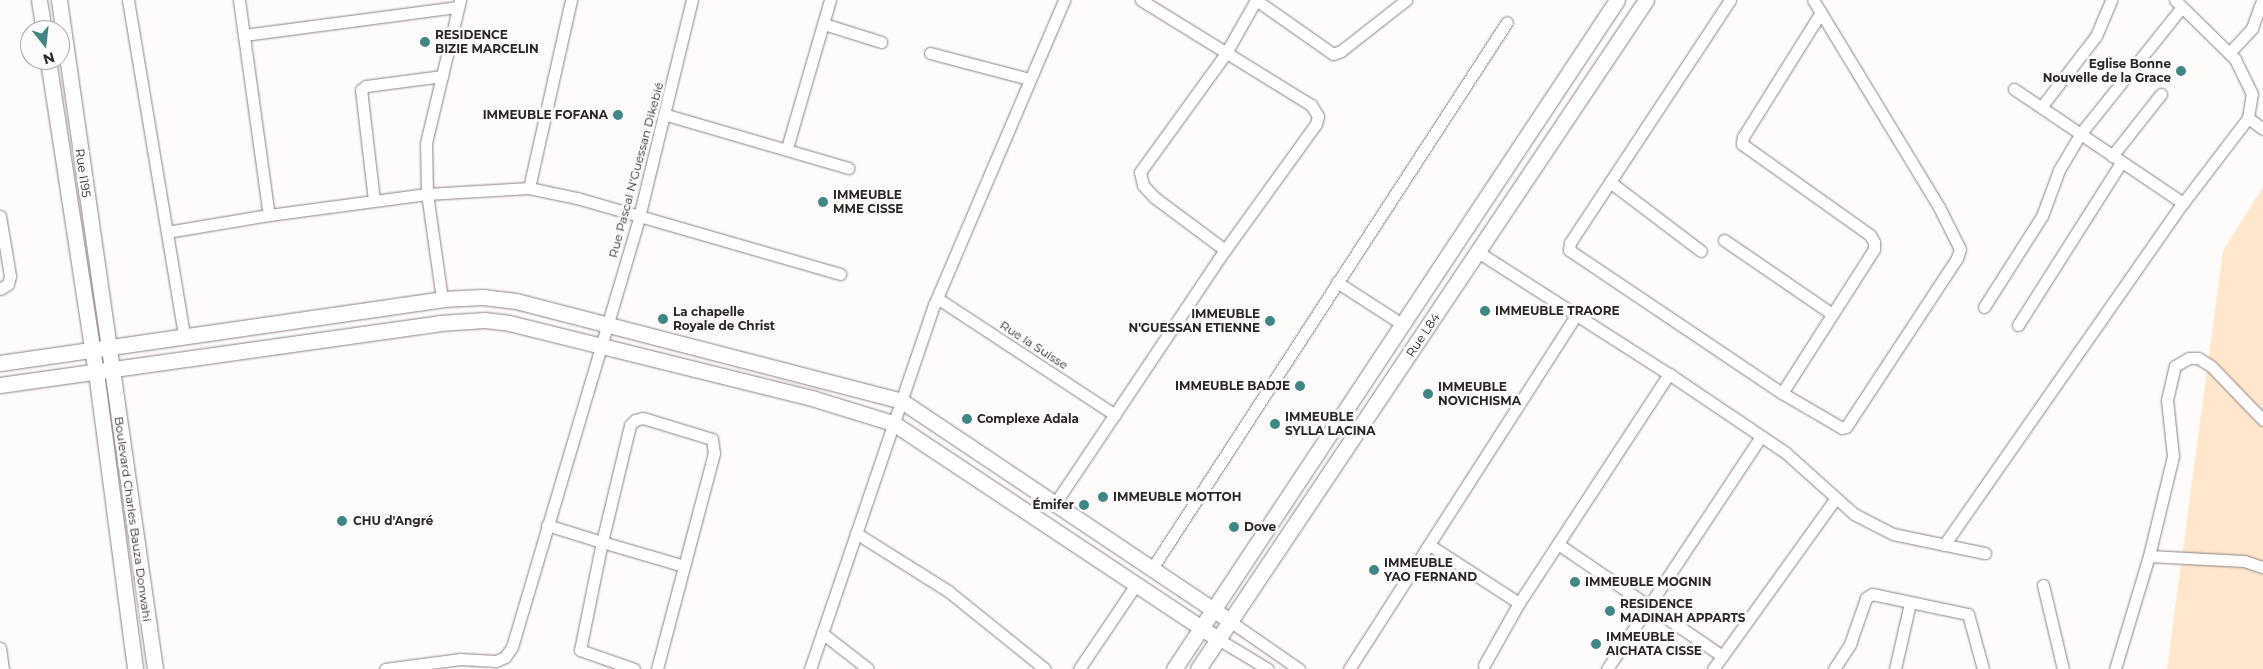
<!DOCTYPE html>
<html>
<head>
<meta charset="utf-8">
<style>
	body { margin:0 }
	#map { position:relative; width:2263px; height:669px; overflow:hidden; background:#fefbfb; font-family:Montserrat,sans-serif }
	div>[style] { position:absolute }
	.green>* { inset:0; background:#fee7cc }
	.roads { filter:drop-shadow(0 0 1px #8e8083) drop-shadow(0 0 1px #8e8083) }
	.minor>* { height:11px; margin:-5.5px; padding:0 5.5px; transform-origin:5.5px; border-radius:5.5px; background:#fff }
	.major>* { height:15px; margin:-7.5px; padding:0 7.5px; transform-origin:7.5px; border-radius:7.5px; background:#fff }
	.dots>* { width:14px; height:14px; translate:-50% -50%; box-sizing:border-box; border:2px solid #fefbfb; border-radius:50% }
	span { translate:-50% -50%; white-space:nowrap; text-align:center; line-height:1.15; -webkit-text-stroke:5px #fefbfb; paint-order:stroke }
	.poi-label { font-size:12px; color:#2c2628; font-weight:700 }
	.left { translate:0 -50%; text-align:left }
	.right { translate:-100% -50%; text-align:right }
	.street-label { font-size:12px; color:#2c2628 }
	.north { position:absolute; left:20px; top:20px; width:50px; height:50px; box-sizing:border-box; background:#fefbfb; border:1px solid #aaa6a7; border-radius:50%; rotate:164deg; font-size:14px; font-weight:700; line-height:20px; text-align:center; color:#2c2628 }
	.north::after { content:''; display:block; margin:auto; width:18px; height:22px; background:#3f8784; clip-path:polygon(50% 0,100% 100%,50% 72%,0 100%) }
</style>
</head>
<body>
<div id="map">
	<div class="green">
		<i style="clip-path:polygon(2263px 187px,2263px 669px,2167px 669px,2223px 251px)"></i>
	</div>
	<div class="roads">
		<div class="minor">
			<i style="left:128px;top:0;width:340px;rotate:80.5deg"></i>
			<i style="left:239px;top:0;width:217px;rotate:82.1deg"></i>
			<i style="left:269px;top:215px;width:159px;rotate:-7.6deg"></i>
			<i style="left:427px;top:194px;width:102px;rotate:-3.4deg"></i>
			<i style="left:529px;top:188px;width:49px;rotate:11.8deg"></i>
			<i style="left:577px;top:198px;width:274px;rotate:16.1deg"></i>
			<i style="left:1256px;top:0;width:94px;rotate:35deg"></i>
			<i style="left:1333px;top:54px;width:9px;rotate:-21deg"></i>
			<i style="left:1341px;top:51px;width:83px;rotate:-38.1deg"></i>
			<i style="left:1730px;top:0;width:291px;rotate:123.4deg"></i>
			<i style="left:1570px;top:243px;width:7px;rotate:98deg"></i>
			<i style="left:1569px;top:250px;width:257px;rotate:33.9deg"></i>
			<i style="left:1782px;top:393px;width:69px;rotate:30.3deg"></i>
			<i style="left:1842px;top:428px;width:4px;rotate:-14deg"></i>
			<i style="left:1846px;top:427px;width:202px;rotate:-56.7deg"></i>
			<i style="left:1957px;top:258px;width:9px;rotate:-72deg"></i>
			<i style="left:1960px;top:249px;width:47px;rotate:-116.6deg"></i>
			<i style="left:1939px;top:207px;width:242px;rotate:-121.3deg"></i>
			<i style="left:824px;top:24px;width:60px;rotate:17.5deg"></i>
			<i style="left:244px;top:35px;width:216px;rotate:-7.5deg"></i>
			<i style="left:930px;top:53px;width:102px;rotate:14.7deg"></i>
			<i style="left:2229px;top:53px;width:34px;rotate:-47deg"></i>
			<i style="left:2252px;top:28px;width:30px;rotate:-70deg"></i>
			<i style="left:2014px;top:89px;width:204px;rotate:34deg"></i>
			<i style="left:2042px;top:106px;width:88px;rotate:-52.4deg"></i>
			<i style="left:2096px;top:36px;width:39px;rotate:-67deg"></i>
			<i style="left:667px;top:115px;width:189px;rotate:16.3deg"></i>
			<i style="left:2248px;top:118px;width:19px;rotate:36deg"></i>
			<i style="left:787px;top:148px;width:154px;rotate:-73.8deg"></i>
			<i style="left:2112px;top:156px;width:79px;rotate:-51.7deg"></i>
			<i style="left:1610px;top:182px;width:114px;rotate:37.2deg"></i>
			<i style="left:529px;top:188px;width:193px;rotate:-77.4deg"></i>
			<i style="left:374px;top:200px;width:111px;rotate:-96.7deg"></i>
			<i style="left:361px;top:90px;width:6px;rotate:-39deg"></i>
			<i style="left:366px;top:86px;width:77px;rotate:-7.5deg"></i>
			<i style="left:0;top:216px;width:61px;rotate:80.5deg"></i>
			<i style="left:10px;top:276px;width:8px;rotate:104deg"></i>
			<i style="left:8px;top:284px;width:9px;rotate:148deg"></i>
			<i style="left:167px;top:232px;width:103px;rotate:-9.5deg"></i>
			<i style="left:1724px;top:240px;width:131px;rotate:34.4deg"></i>
			<i style="left:1225px;top:250px;width:89px;rotate:-143.3deg"></i>
			<i style="left:1154px;top:197px;width:16px;rotate:-133deg"></i>
			<i style="left:1143px;top:185px;width:13px;rotate:-103deg"></i>
			<i style="left:1140px;top:172px;width:147px;rotate:-54.1deg"></i>
			<i style="left:1226px;top:53px;width:61px;rotate:-60.5deg"></i>
			<i style="left:1478px;top:252px;width:227px;rotate:32.6deg"></i>
			<i style="left:1669px;top:374px;width:141px;rotate:34deg"></i>
			<i style="left:1786px;top:453px;width:91px;rotate:41.9deg"></i>
			<i style="left:1854px;top:514px;width:44px;rotate:27.1deg"></i>
			<i style="left:1893px;top:534px;width:94px;rotate:11.7deg"></i>
			<i style="left:1337px;top:282px;width:77px;rotate:32.9deg"></i>
			<i style="left:937px;top:298px;width:213px;rotate:33.3deg"></i>
			<i style="left:442px;top:299px;width:106px;rotate:-98.1deg"></i>
			<i style="left:427px;top:194px;width:51px;rotate:-91.1deg"></i>
			<i style="left:426px;top:143px;width:147px;rotate:-76.6deg"></i>
			<i style="left:1984px;top:307px;width:108px;rotate:-57.5deg"></i>
			<i style="left:2042px;top:216px;width:49px;rotate:-69.7deg"></i>
			<i style="left:2059px;top:170px;width:43px;rotate:-59.3deg"></i>
			<i style="left:2081px;top:133px;width:160px;rotate:-51.3deg"></i>
			<i style="left:2018px;top:325px;width:192px;rotate:-57.6deg"></i>
			<i style="left:1782px;top:393px;width:171px;rotate:-57.4deg"></i>
			<i style="left:1874px;top:249px;width:7px;rotate:-90deg"></i>
			<i style="left:1874px;top:242px;width:8px;rotate:-120deg"></i>
			<i style="left:1870px;top:235px;width:157px;rotate:-144.6deg"></i>
			<i style="left:1742px;top:144px;width:7px;rotate:-82deg"></i>
			<i style="left:1743px;top:137px;width:147px;rotate:-58deg"></i>
			<i style="left:1054px;top:505px;width:307px;rotate:-56.2deg"></i>
			<i style="left:1225px;top:250px;width:155px;rotate:-54.2deg"></i>
			<i style="left:1316px;top:124px;width:8px;rotate:-76deg"></i>
			<i style="left:1318px;top:116px;width:13px;rotate:-122deg"></i>
			<i style="left:1311px;top:105px;width:200px;rotate:-148.3deg"></i>
			<i style="left:547px;top:525px;width:58px;rotate:17.2deg"></i>
			<i style="left:602px;top:542px;width:120px;rotate:-76.5deg"></i>
			<i style="left:630px;top:425px;width:7px;rotate:-45deg"></i>
			<i style="left:635px;top:420px;width:8px;rotate:-14deg"></i>
			<i style="left:643px;top:418px;width:72px;rotate:16.9deg"></i>
			<i style="left:712px;top:439px;width:14px;rotate:82deg"></i>
			<i style="left:714px;top:453px;width:223px;rotate:104.8deg"></i>
			<i style="left:856px;top:533px;width:109px;rotate:32.2deg"></i>
			<i style="left:948px;top:591px;width:124px;rotate:38.8deg"></i>
			<i style="left:1558px;top:544px;width:199px;rotate:34.3deg"></i>
			<i style="left:1944px;top:545px;width:417px;rotate:-55.1deg"></i>
			<i style="left:2183px;top:203px;width:107px;rotate:-52.6deg"></i>
			<i style="left:2248px;top:118px;width:24px;rotate:-81deg"></i>
			<i style="left:2252px;top:94px;width:39px;rotate:-116deg"></i>
			<i style="left:2235px;top:59px;width:84px;rotate:-135.5deg"></i>
			<i style="left:1431px;top:546px;width:105px;rotate:32.9deg"></i>
			<i style="left:2149px;top:556px;width:95px;rotate:3deg"></i>
			<i style="left:2244px;top:561px;width:20px;rotate:18deg"></i>
			<i style="left:1151px;top:570px;width:653px;rotate:-56.99deg"></i>
			<i style="left:2043px;top:585px;width:86px;rotate:76.6deg"></i>
			<i style="left:1231px;top:622px;width:83px;rotate:34.7deg"></i>
			<i style="left:822px;top:633px;width:58px;rotate:38deg"></i>
			<i style="left:1218px;top:639px;width:58px;rotate:31deg"></i>
			<i style="left:0;top:648px;width:21px;rotate:82deg"></i>
			<i style="left:1484px;top:665px;width:71px;rotate:-60.6deg"></i>
			<i style="left:1519px;top:603px;width:274px;rotate:-56.8deg"></i>
			<i style="left:385px;top:669px;width:76px;rotate:-7.6deg"></i>
			<i style="left:460px;top:659px;width:36px;rotate:3deg"></i>
			<i style="left:496px;top:661px;width:10px;rotate:-24deg"></i>
			<i style="left:505px;top:657px;width:12px;rotate:-55deg"></i>
			<i style="left:512px;top:647px;width:448px;rotate:-73.5deg"></i>
			<i style="left:639px;top:217px;width:223px;rotate:-76.3deg"></i>
			<i style="left:634px;top:669px;width:57px;rotate:-160.6deg"></i>
			<i style="left:580px;top:650px;width:110px;rotate:-78.5deg"></i>
			<i style="left:602px;top:542px;width:85px;rotate:16.3deg"></i>
			<i style="left:810px;top:669px;width:385px;rotate:-71.2deg"></i>
			<i style="left:934px;top:305px;width:332px;rotate:-66.9deg"></i>
			<i style="left:1079px;top:669px;width:100px;rotate:-56deg"></i>
			<i style="left:1349px;top:669px;width:422px;rotate:-57.3deg"></i>
			<i style="left:1607px;top:669px;width:279px;rotate:-56.5deg"></i>
			<i style="left:1713px;top:669px;width:209px;rotate:-54.3deg"></i>
			<i style="left:1834px;top:669px;width:30px;rotate:-57deg"></i>
			<i style="left:1850px;top:644px;width:49px;rotate:-70.8deg"></i>
			<i style="left:1866px;top:598px;width:7px;rotate:-34deg"></i>
			<i style="left:1872px;top:594px;width:98px;rotate:11.8deg"></i>
			<i style="left:1968px;top:614px;width:57px;rotate:74.7deg"></i>
			<i style="left:1895px;top:669px;width:68px;rotate:-77.2deg"></i>
			<i style="left:2115px;top:669px;width:118px;rotate:-73.3deg"></i>
			<i style="left:2149px;top:556px;width:103px;rotate:-76.5deg"></i>
			<i style="left:2173px;top:456px;width:56px;rotate:-96.1deg"></i>
			<i style="left:2167px;top:400px;width:35px;rotate:-77deg"></i>
			<i style="left:2175px;top:366px;width:16px;rotate:-30deg"></i>
			<i style="left:2189px;top:358px;width:9px"></i>
			<i style="left:2198px;top:358px;width:15px;rotate:32deg"></i>
			<i style="left:2211px;top:366px;width:75px;rotate:46.1deg"></i>
		</div>
		<div class="major">
			<i style="left:39px;top:0;width:30px;rotate:81deg"></i>
			<i style="left:59px;top:0;width:676px;rotate:81.83deg"></i>
			<i style="left:48px;top:60px;width:316px;rotate:81.3deg"></i>
			<i style="left:96px;top:372px;width:300px;rotate:82.5deg"></i>
			<i style="left:0;top:363px;width:447px;rotate:-8.2deg"></i>
			<i style="left:442px;top:299px;width:41px;rotate:-2.8deg"></i>
			<i style="left:483px;top:297px;width:33px;rotate:7deg"></i>
			<i style="left:516px;top:301px;width:397px;rotate:14.5deg"></i>
			<i style="left:900px;top:400px;width:399px;rotate:33.8deg"></i>
			<i style="left:0;top:385px;width:444px;rotate:-8deg"></i>
			<i style="left:440px;top:323px;width:45px;rotate:-3.8deg"></i>
			<i style="left:485px;top:320px;width:24px;rotate:7deg"></i>
			<i style="left:509px;top:323px;width:315px;rotate:13.9deg"></i>
			<i style="left:815px;top:399px;width:82px;rotate:17.1deg"></i>
			<i style="left:893px;top:423px;width:390px;rotate:33.6deg"></i>
			<i style="left:1174px;top:669px;width:802px;rotate:-56.49deg"></i>
			<i style="left:1198px;top:669px;width:805px;rotate:-56.19deg"></i>
		</div>
	</div>
	<div class="dots">
		<i style="left:425px;top:42px;background:#3f8784"></i>
		<i style="left:2181px;top:71px;background:#3f8784"></i>
		<i style="left:618px;top:115px;background:#3f8784"></i>
		<i style="left:823px;top:202px;background:#3f8784"></i>
		<i style="left:1485px;top:311px;background:#3f8784"></i>
		<i style="left:663px;top:319px;background:#3f8784"></i>
		<i style="left:1270px;top:321px;background:#3f8784"></i>
		<i style="left:1300px;top:386px;background:#3f8784"></i>
		<i style="left:1428px;top:394px;background:#3f8784"></i>
		<i style="left:967px;top:419px;background:#3f8784"></i>
		<i style="left:1275px;top:424px;background:#3f8784"></i>
		<i style="left:1103px;top:497px;background:#3f8784"></i>
		<i style="left:1084px;top:505px;background:#3f8784"></i>
		<i style="left:342px;top:521px;background:#3f8784"></i>
		<i style="left:1234px;top:527px;background:#3f8784"></i>
		<i style="left:1374px;top:570px;background:#3f8784"></i>
		<i style="left:1575px;top:582px;background:#3f8784"></i>
		<i style="left:1610px;top:611px;background:#3f8784"></i>
		<i style="left:1596px;top:644px;background:#3f8784"></i>
	</div>
	<div class="poi-label">
		<span class="left" style="left:435px;top:42px">RESIDENCE<br>BIZIE MARCELIN</span>
		<span class="right" style="left:2171px;top:71px">Eglise Bonne<br>Nouvelle de la Grace</span>
		<span class="right" style="left:608px;top:115px">IMMEUBLE FOFANA</span>
		<span class="left" style="left:833px;top:202px">IMMEUBLE<br>MME CISSE</span>
		<span class="left" style="left:1495px;top:311px">IMMEUBLE TRAORE</span>
		<span class="left" style="left:673px;top:319px">La chapelle<br>Royale de Christ</span>
		<span class="right" style="left:1260px;top:321px">IMMEUBLE<br>N'GUESSAN ETIENNE</span>
		<span class="right" style="left:1290px;top:386px">IMMEUBLE BADJE</span>
		<span class="left" style="left:1438px;top:394px">IMMEUBLE<br>NOVICHISMA</span>
		<span class="left" style="left:1285px;top:424px">IMMEUBLE<br>SYLLA LACINA</span>
		<span class="left" style="left:977px;top:419px">Complexe Adala</span>
		<span class="left" style="left:1113px;top:497px">IMMEUBLE MOTTOH</span>
		<span class="right" style="left:1074px;top:505px">Émifer</span>
		<span class="left" style="left:353px;top:521px">CHU d'Angré</span>
		<span class="left" style="left:1244px;top:527px">Dove</span>
		<span class="left" style="left:1384px;top:570px">IMMEUBLE<br>YAO FERNAND</span>
		<span class="left" style="left:1585px;top:582px">IMMEUBLE MOGNIN</span>
		<span class="left" style="left:1620px;top:611px">RESIDENCE<br>MADINAH APPARTS</span>
		<span class="left" style="left:1606px;top:644px">IMMEUBLE<br>AICHATA CISSE</span>
	</div>
	<div class="street-label">
		<span style="left:636px;top:170px;rotate:-75deg">Rue Pascal N'Guessan Dikebié</span>
		<span style="left:83px;top:173px;rotate:82deg">Rue I195</span>
		<span style="left:1423px;top:335px;rotate:-56deg">Rue L84</span>
		<span style="left:1034px;top:345px;rotate:33deg">Rue la Suisse</span>
		<span style="left:133px;top:519px;rotate:82deg">Boulevard Charles Bauza Donwahi</span>
	</div>
	<div class="north">N</div>
</div>
</body>
</html>
